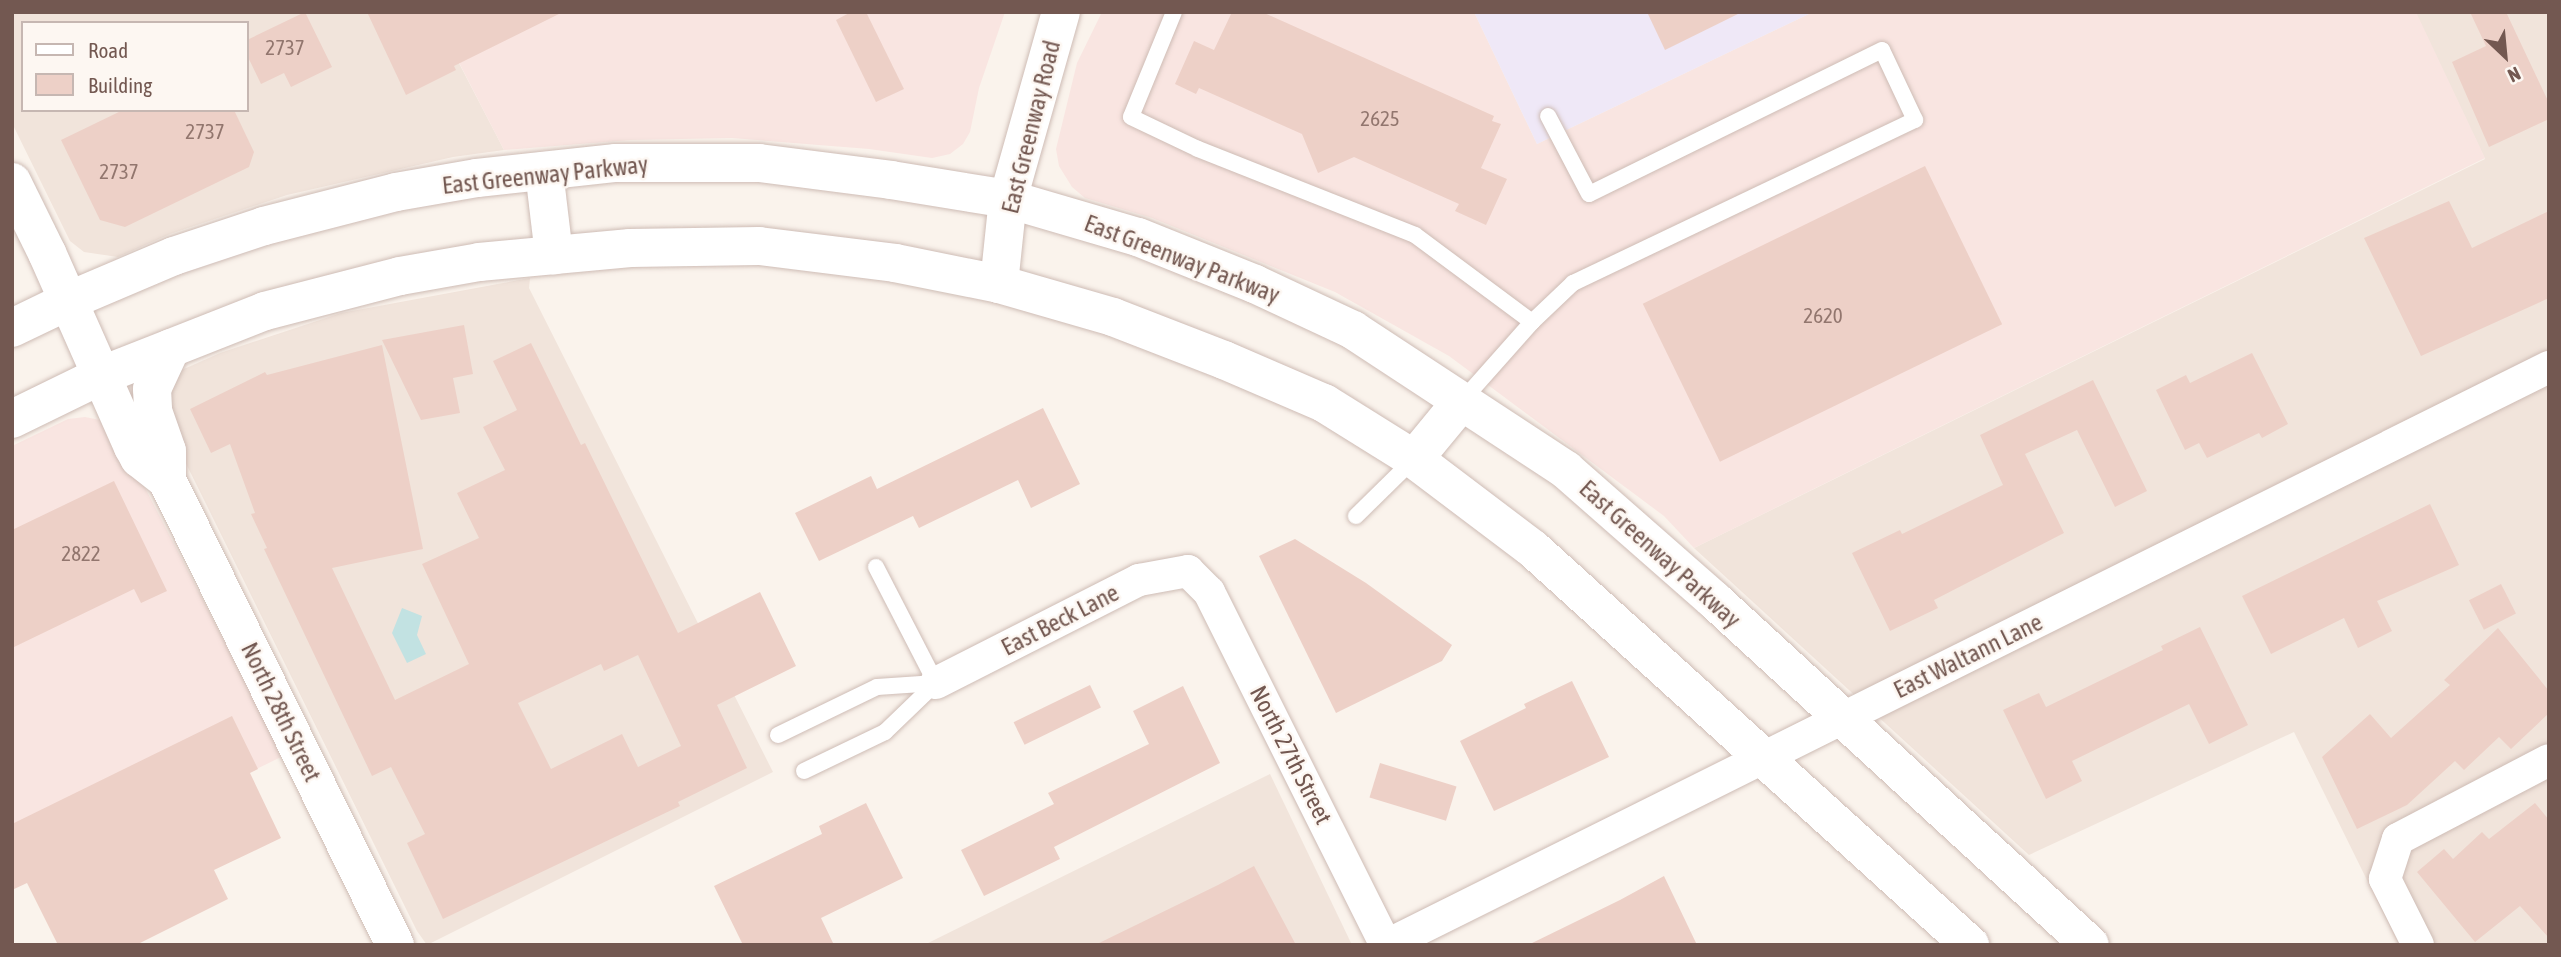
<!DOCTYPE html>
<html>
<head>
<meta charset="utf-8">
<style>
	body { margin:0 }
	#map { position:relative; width:2561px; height:957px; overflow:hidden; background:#faf3ec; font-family:"Asap Condensed",sans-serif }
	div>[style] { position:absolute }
	.residential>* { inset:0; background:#f1e4db }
	.commercial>* { inset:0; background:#f9e5e1 }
	.education>* { inset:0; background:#efe8f7 }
	.water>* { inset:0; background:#c2e2e2 }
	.building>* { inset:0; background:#edd0c7; transform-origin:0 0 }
	.roads { filter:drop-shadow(0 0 2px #cebcb5) drop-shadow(0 0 2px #cebcb5) }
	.lane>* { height:16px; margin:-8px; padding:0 8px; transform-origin:8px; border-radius:8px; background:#fff }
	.street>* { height:32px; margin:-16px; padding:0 16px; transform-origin:16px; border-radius:16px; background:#fff }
	.secondary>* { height:38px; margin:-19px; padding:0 19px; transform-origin:19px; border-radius:19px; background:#fff }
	span { translate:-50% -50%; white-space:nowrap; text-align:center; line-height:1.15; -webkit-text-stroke:5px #fdf7f2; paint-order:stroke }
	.number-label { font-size:21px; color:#92766e }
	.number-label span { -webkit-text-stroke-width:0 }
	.street-label { font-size:24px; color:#735851 }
	.frame { position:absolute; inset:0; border:14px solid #735851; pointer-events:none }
	.legend { position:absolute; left:21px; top:21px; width:228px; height:91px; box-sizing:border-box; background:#fdf7f2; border:2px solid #c6b7b2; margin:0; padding:9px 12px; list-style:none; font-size:21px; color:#735851 }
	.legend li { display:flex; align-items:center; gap:14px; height:35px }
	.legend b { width:35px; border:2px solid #c6b7b2 }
	.north { position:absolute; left:2470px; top:21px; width:70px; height:70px; -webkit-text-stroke:5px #fdf7f2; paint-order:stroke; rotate:154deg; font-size:19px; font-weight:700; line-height:28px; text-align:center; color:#735851 }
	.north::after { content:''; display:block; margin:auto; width:24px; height:32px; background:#735851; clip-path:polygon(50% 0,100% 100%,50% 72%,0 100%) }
</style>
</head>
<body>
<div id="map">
	<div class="residential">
		<i style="clip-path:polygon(evenodd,12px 12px,440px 12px,435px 17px,504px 150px,453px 157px,287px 195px,170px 234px,118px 257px,84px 252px,70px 241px,12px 123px,12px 12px,23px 23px,247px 23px,247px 110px,23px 110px,23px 23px)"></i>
		<i style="clip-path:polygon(2415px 12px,2549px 12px,2549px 945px,2399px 945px,2294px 732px,2029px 855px,1694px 548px,2485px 159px)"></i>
		<i style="clip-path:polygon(530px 278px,529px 288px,773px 772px,427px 945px,417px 931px,163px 417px,175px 373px,220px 353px,341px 313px)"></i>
		<i style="clip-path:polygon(1270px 774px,1352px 945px,924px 945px)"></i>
	</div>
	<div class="commercial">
		<i style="clip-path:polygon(440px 12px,1005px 12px,979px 88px,970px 132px,963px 144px,950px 154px,932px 158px,869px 149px,732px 138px,630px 140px,504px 150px,435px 16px)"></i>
		<i style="clip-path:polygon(1102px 12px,1474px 12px,1537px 144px,1813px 12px,2416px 12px,2485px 158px,1694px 548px,1664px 516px,1449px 356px,1335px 292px,1152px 218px,1085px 198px,1072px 187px,1059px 166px,1056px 149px,1077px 63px)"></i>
		<i style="clip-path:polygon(85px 417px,100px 420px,119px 437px,283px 756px,12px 889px,12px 446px,68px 419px)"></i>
	</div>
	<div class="education">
		<i style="clip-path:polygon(1474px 12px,1813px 12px,1537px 144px)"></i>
	</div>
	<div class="water">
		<i style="clip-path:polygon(402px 608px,422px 616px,417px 635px,426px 654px,407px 663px,392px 633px)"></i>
	</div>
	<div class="building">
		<i style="clip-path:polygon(305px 12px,332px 67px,291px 87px,284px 73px,261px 84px,247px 55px,247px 40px)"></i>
		<i style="clip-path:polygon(367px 12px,563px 12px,454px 66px,456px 70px,406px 95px)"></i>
		<i style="clip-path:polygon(851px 12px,866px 12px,904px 89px,876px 102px,836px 20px)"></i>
		<i style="clip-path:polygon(1232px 12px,1262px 12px,1494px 116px,1492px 121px,1501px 124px,1481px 168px,1507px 179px,1486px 225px,1455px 211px,1459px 204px,1354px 157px,1318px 173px,1302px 134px,1199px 88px,1196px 94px,1175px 84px,1194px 41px,1214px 50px)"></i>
		<i style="clip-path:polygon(1647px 12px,1742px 12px,1665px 50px)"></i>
		<i style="clip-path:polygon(2470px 12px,2506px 12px,2549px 103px,2549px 119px,2489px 147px,2452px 62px,2486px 46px)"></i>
		<i style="clip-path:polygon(123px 110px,234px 110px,254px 152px,249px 167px,125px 227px,100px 220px,61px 140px)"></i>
		<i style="left:1925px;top:166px;width:176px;height:314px;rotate:64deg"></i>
		<i style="clip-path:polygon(2449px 201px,2472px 248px,2549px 211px,2549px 298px,2421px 356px,2364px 238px)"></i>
		<i style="clip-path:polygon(464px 325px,473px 374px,453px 378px,460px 413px,421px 420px,382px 340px)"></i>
		<i style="clip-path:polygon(evenodd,531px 343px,581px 445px,585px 443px,678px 633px,760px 592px,796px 666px,717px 705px,747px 768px,678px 802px,680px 806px,443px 919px,407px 843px,425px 834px,391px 767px,372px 776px,264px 549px,267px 548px,251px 514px,255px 513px,230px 444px,211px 453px,190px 409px,265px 372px,267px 375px,382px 345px,423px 549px,332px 568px,395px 700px,469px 664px,422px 564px,479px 538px,457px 493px,505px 470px,483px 427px,517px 410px,493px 361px,531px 343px,638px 655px,681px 746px,638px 767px,622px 734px,551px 769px,518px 703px,601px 664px,604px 671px,638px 655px)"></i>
		<i style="clip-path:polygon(2252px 353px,2288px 424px,2262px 438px,2259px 433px,2207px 458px,2199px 443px,2185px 450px,2156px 390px,2186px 375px,2190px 383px)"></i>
		<i style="clip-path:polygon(2093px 380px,2147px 491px,2115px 507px,2077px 430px,2025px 454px,2064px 533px,1934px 600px,1938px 608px,1890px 631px,1852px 553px,1900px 530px,1902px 534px,2003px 485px,1980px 435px)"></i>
		<i style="clip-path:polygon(1043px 408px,1080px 484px,1031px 508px,1018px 480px,919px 528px,913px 516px,819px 561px,795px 513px,871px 476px,877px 489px)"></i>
		<i style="clip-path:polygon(114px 481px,167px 591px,141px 603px,134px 589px,12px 648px,12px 530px)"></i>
		<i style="clip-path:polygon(2430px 504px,2459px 565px,2377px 601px,2392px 631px,2358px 648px,2344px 618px,2271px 654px,2242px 596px)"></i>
		<i style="clip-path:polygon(1295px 539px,1366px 583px,1452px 645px,1442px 661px,1336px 713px,1259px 556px)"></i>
		<i style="left:2501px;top:584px;width:33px;height:36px;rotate:63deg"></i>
		<i style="clip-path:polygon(2200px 627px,2248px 725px,2209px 744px,2189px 704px,2072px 761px,2082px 781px,2046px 799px,2003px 710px,2039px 693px,2046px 707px,2163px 650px,2161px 646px)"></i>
		<i style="clip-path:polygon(2498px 628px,2549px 691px,2549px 713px,2511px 749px,2499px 737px,2464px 770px,2455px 761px,2407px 805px,2357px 829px,2322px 757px,2370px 714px,2391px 738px,2450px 685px,2444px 680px)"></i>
		<i style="clip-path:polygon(1572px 681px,1609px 757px,1494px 811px,1460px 741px,1526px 708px,1524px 704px)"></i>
		<i style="left:1090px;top:685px;width:25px;height:85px;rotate:64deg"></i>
		<i style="clip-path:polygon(1183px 686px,1220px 763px,1054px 847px,1060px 859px,984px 896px,961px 850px,1054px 804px,1048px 793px,1149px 744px,1133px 711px)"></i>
		<i style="clip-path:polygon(232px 716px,258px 769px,250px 773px,281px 838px,214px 870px,228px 899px,136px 945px,58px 945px,27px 883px,12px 890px,12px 824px)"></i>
		<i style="left:1380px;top:763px;width:80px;height:36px;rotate:17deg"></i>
		<i style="clip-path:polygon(866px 803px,903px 878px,821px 918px,834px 945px,743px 945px,714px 886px,822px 834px,819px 826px)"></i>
		<i style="clip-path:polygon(2535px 803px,2549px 820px,2549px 938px,2520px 906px,2475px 942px,2417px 872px,2444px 849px,2453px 859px,2482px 832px,2489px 839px)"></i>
		<i style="clip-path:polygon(1254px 866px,1296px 945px,1095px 945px,1218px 885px)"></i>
		<i style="clip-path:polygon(1664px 876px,1697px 945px,1528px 945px,1620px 900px)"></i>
	</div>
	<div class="roads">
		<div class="lane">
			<i style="left:1174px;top:12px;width:113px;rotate:112.3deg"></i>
			<i style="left:1131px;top:117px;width:74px;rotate:25.5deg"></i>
			<i style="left:1198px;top:149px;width:233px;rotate:21.6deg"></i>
			<i style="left:1415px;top:235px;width:146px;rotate:36.6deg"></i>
			<i style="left:1461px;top:402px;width:107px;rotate:-48.4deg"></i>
			<i style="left:1532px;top:322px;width:57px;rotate:-43.6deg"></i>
			<i style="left:1573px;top:283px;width:379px;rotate:-25.5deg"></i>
			<i style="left:1915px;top:120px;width:77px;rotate:-115.2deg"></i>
			<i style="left:1882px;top:50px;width:326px;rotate:153.8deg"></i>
			<i style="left:1589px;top:194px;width:88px;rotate:-117.7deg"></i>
			<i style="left:1356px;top:516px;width:81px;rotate:-44.5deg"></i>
			<i style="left:876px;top:567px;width:131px;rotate:62.7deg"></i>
			<i style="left:778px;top:735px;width:110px;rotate:-25.9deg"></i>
			<i style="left:877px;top:687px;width:59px;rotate:-3.9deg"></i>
			<i style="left:804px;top:771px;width:90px;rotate:-25.7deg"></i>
			<i style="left:885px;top:732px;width:71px;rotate:-43.9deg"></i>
		</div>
		<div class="street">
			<i style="left:936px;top:683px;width:228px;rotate:-26.9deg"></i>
			<i style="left:1139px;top:580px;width:50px;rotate:-10.4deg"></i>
			<i style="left:1188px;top:571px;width:30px;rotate:45deg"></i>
			<i style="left:1209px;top:592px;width:395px;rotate:63.4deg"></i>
			<i style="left:1387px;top:945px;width:1298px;rotate:-26.45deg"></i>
			<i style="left:2418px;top:945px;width:74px;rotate:-116.6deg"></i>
			<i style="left:2385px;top:879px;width:42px;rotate:-72deg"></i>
			<i style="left:2398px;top:839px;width:170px;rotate:-27.6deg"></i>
		</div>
		<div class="secondary">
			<i style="left:544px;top:171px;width:85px;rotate:83.2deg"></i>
			<i style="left:12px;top:182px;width:79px;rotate:63.8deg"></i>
			<i style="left:47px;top:253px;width:212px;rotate:66.1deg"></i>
			<i style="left:133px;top:447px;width:13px;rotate:61deg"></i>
			<i style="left:139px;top:458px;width:36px;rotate:38deg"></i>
			<i style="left:999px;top:284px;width:85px;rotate:-84deg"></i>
			<i style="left:1008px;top:199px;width:194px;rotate:-74.2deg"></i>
			<i style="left:12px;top:328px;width:62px;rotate:-25.7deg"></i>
			<i style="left:68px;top:301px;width:115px;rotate:-23deg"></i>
			<i style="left:174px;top:256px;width:95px;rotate:-18.4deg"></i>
			<i style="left:264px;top:226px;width:136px;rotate:-14.4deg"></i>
			<i style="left:396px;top:192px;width:82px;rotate:-9.8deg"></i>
			<i style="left:477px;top:178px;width:140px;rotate:-6.2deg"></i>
			<i style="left:616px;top:163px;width:143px"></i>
			<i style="left:759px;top:163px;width:133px;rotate:7.3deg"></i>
			<i style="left:891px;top:180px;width:119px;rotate:9.2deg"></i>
			<i style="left:1008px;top:199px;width:135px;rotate:16.3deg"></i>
			<i style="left:1138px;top:237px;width:126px;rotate:21.9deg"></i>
			<i style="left:1255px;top:284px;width:108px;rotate:25.1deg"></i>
			<i style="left:1353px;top:330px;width:255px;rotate:33.3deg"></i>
			<i style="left:1566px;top:470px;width:197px;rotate:41.3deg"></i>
			<i style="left:1714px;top:600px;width:510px;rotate:42.54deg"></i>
			<i style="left:171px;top:348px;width:45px;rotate:114.9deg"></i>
			<i style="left:152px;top:389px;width:22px;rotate:87deg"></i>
			<i style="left:153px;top:411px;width:42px;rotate:70.7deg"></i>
			<i style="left:167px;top:451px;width:29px;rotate:90deg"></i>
			<i style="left:167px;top:480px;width:518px;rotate:63.88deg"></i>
			<i style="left:12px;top:419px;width:98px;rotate:-26deg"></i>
			<i style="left:100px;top:376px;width:177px;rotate:-21.5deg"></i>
			<i style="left:265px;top:311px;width:139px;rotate:-14.5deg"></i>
			<i style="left:400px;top:276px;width:80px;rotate:-10deg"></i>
			<i style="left:479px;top:262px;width:152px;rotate:-5.3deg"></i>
			<i style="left:630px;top:248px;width:129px;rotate:-0.9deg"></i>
			<i style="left:759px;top:246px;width:137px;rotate:7.1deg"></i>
			<i style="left:895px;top:263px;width:106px;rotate:11.4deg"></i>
			<i style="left:999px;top:284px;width:119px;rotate:16.1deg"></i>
			<i style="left:1113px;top:317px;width:119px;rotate:21.2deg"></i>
			<i style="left:1224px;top:360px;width:109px;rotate:23.3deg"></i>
			<i style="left:1324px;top:403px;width:106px;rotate:31.9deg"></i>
			<i style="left:1414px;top:459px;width:149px;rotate:37.1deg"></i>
			<i style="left:1533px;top:549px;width:590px;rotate:42.18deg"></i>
			<i style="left:1414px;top:459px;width:74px;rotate:-50.5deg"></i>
		</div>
	</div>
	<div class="number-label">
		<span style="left:285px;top:47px">2737</span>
		<span style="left:1380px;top:118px">2625</span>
		<span style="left:205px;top:131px">2737</span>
		<span style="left:119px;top:171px">2737</span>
		<span style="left:1823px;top:315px">2620</span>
		<span style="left:81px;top:553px">2822</span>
	</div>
	<div class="street-label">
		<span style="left:1031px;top:127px;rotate:-76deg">East Greenway Road</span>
		<span style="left:545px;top:175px;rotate:-6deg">East Greenway Parkway</span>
		<span style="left:1182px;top:259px;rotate:21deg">East Greenway Parkway</span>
		<span style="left:1660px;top:554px;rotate:42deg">East Greenway Parkway</span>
		<span style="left:1060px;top:620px;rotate:-27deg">East Beck Lane</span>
		<span style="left:1968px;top:656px;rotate:-26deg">East Waltann Lane</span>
		<span style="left:281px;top:712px;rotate:64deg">North 28th Street</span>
		<span style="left:1291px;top:755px;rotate:63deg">North 27th Street</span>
	</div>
	<div class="frame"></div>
	<ul class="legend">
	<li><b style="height:9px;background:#fff"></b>Road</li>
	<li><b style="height:19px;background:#edd0c7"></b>Building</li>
	</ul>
	<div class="north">N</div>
</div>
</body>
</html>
